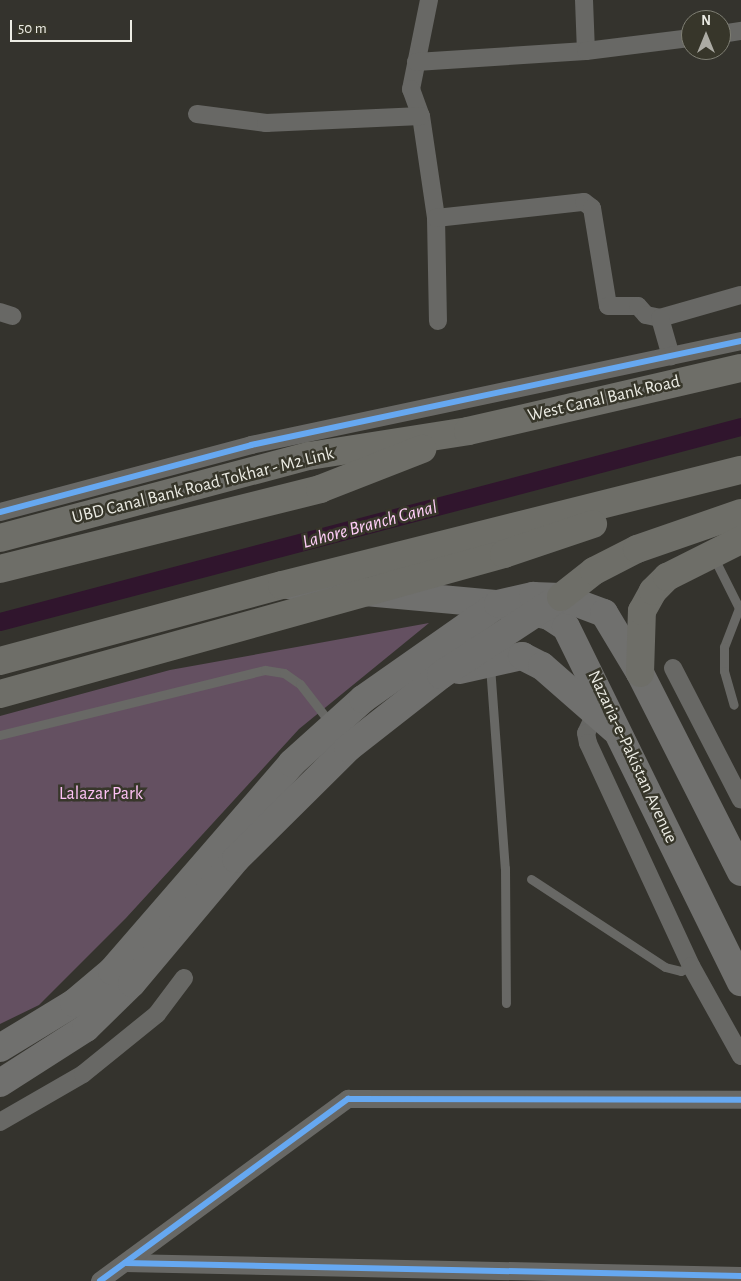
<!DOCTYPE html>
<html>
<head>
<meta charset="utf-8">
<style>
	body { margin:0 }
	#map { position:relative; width:741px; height:1281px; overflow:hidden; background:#34332d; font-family:"Alegreya Sans",sans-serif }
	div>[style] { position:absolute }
	.green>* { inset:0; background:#645061 }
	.canal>* { height:18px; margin:-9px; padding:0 9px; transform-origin:9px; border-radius:9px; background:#30152d }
	.lane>* { height:9px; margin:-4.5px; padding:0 4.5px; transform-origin:4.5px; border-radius:4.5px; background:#686865 }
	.street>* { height:18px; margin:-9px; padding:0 9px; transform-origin:9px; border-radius:9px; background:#686865 }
	.primary>* { height:28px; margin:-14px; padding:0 14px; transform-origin:14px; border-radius:14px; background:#70706e }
	.highway>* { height:28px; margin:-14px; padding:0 14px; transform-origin:14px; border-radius:14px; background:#6e6e68 }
	.cycleway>* { height:6px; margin:-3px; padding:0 3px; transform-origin:3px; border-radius:3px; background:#66a8f1 }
	span { translate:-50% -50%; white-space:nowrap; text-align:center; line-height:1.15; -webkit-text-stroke:5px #37362a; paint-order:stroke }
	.street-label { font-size:18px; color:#ecece4 }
	.park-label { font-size:18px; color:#fdc1f4 }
	.water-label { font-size:19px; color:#ffcef8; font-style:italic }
	.north { position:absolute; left:681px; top:10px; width:50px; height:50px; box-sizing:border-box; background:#37362a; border:1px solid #7f7f74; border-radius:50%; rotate:0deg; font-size:14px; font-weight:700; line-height:20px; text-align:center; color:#ecece4 }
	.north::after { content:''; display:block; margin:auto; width:18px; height:22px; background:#acaba4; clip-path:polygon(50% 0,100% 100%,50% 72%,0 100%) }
	.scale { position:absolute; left:10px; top:20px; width:122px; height:22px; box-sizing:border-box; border:2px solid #ecece4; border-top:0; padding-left:6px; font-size:15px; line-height:18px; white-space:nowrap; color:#ecece4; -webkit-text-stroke:4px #37362a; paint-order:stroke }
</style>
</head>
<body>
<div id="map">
	<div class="green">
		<i style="clip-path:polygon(429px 623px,299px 729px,126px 918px,39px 1005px,0 1024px,0 716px,170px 670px)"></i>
	</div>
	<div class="canal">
		<i style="left:0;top:622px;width:766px;rotate:-14.74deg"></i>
	</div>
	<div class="lane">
		<i style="left:713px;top:556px;width:58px;rotate:63.4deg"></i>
		<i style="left:739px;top:608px;width:42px;rotate:111deg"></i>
		<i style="left:724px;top:647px;width:24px;rotate:90deg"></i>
		<i style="left:724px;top:671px;width:35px;rotate:74deg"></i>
		<i style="left:490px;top:666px;width:203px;rotate:85.8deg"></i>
		<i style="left:505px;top:868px;width:135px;rotate:89.6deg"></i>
		<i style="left:0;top:735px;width:273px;rotate:-13.8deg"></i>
		<i style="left:265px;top:670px;width:19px;rotate:9deg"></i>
		<i style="left:284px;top:673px;width:19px;rotate:35deg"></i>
		<i style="left:300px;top:684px;width:51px;rotate:52.2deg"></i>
		<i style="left:531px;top:879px;width:160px;rotate:33.3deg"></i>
		<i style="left:665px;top:967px;width:16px;rotate:14deg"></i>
		<i style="left:681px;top:971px;width:11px;rotate:-27deg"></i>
	</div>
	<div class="street">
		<i style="left:429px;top:0;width:91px;rotate:101.4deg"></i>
		<i style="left:411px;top:89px;width:29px;rotate:70deg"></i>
		<i style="left:421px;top:116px;width:103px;rotate:81.6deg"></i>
		<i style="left:436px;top:218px;width:103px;rotate:88.9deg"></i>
		<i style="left:584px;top:0;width:51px;rotate:87.8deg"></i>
		<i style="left:721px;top:34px;width:20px;rotate:-9deg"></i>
		<i style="left:416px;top:62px;width:170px;rotate:-3.7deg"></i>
		<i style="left:586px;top:51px;width:106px;rotate:-7.1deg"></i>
		<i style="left:197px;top:114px;width:70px;rotate:7.4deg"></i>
		<i style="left:266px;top:123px;width:155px;rotate:-2.6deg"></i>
		<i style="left:436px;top:218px;width:149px;rotate:-6.2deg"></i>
		<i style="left:584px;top:202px;width:10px;rotate:37deg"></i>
		<i style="left:592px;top:208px;width:99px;rotate:80.7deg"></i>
		<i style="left:608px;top:306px;width:30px"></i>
		<i style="left:638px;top:306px;width:12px;rotate:48deg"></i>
		<i style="left:646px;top:315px;width:14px;rotate:12deg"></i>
		<i style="left:660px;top:318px;width:84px;rotate:-15.9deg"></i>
		<i style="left:0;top:312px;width:13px;rotate:18deg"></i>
		<i style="left:660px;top:318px;width:40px;rotate:74deg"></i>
		<i style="left:0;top:512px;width:260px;rotate:-14.9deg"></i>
		<i style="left:251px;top:445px;width:501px;rotate:-11.98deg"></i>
		<i style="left:673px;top:668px;width:148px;rotate:62.7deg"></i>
		<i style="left:595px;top:714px;width:21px;rotate:115deg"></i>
		<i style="left:586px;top:733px;width:10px;rotate:79deg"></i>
		<i style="left:588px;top:743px;width:246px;rotate:65.2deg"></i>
		<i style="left:691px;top:966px;width:103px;rotate:60.9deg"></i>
		<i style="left:0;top:1122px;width:96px;rotate:-30deg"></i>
		<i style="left:83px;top:1074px;width:95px;rotate:-39deg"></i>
		<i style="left:157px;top:1014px;width:45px;rotate:-53.1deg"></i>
		<i style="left:125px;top:1263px;width:616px;rotate:1.21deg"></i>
		<i style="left:100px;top:1281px;width:308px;rotate:-36.3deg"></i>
		<i style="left:348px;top:1099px;width:393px;rotate:0.1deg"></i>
	</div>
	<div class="primary">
		<i style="left:288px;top:585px;width:211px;rotate:5.2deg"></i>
		<i style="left:498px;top:604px;width:52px;rotate:13.2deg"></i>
		<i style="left:549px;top:616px;width:20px;rotate:33deg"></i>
		<i style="left:566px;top:627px;width:396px;rotate:63.8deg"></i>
		<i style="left:459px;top:670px;width:65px;rotate:-12.5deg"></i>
		<i style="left:522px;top:656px;width:22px;rotate:27deg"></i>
		<i style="left:542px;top:666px;width:96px;rotate:41.2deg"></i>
		<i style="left:0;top:1048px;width:87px;rotate:-31.3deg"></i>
		<i style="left:74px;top:1003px;width:50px;rotate:-40.1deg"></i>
		<i style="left:112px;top:971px;width:275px;rotate:-49.1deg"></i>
		<i style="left:292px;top:763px;width:96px;rotate:-42deg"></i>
		<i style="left:363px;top:699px;width:165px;rotate:-35.1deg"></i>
		<i style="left:498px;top:604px;width:36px;rotate:-13deg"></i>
		<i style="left:533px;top:596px;width:28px;rotate:2deg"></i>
		<i style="left:561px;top:597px;width:46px;rotate:20.4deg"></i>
		<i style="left:604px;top:613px;width:70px;rotate:59deg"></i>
		<i style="left:640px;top:673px;width:223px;rotate:63.1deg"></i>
		<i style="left:0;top:1083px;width:102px;rotate:-32.6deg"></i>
		<i style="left:86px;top:1028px;width:64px;rotate:-44.4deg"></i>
		<i style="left:132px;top:983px;width:162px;rotate:-50deg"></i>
		<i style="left:236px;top:859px;width:158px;rotate:-44.7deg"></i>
		<i style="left:348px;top:748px;width:118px;rotate:-38.1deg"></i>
		<i style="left:441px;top:675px;width:139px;rotate:-33.2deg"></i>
	</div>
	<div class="highway">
		<i style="left:0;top:538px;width:320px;rotate:-14.9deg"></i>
		<i style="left:309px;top:456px;width:161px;rotate:-8.9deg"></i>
		<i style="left:468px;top:431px;width:280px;rotate:-13deg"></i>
		<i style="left:0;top:569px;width:330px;rotate:-14deg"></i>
		<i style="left:320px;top:489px;width:110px;rotate:-21.4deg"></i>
		<i style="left:561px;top:597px;width:42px;rotate:-38.2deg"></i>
		<i style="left:594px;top:571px;width:48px;rotate:-27.1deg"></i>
		<i style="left:637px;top:549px;width:110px;rotate:-19.1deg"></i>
		<i style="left:0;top:661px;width:292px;rotate:-15.1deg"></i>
		<i style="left:282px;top:585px;width:473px;rotate:-14.1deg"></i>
		<i style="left:640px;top:673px;width:62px;rotate:-88.2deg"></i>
		<i style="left:642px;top:611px;width:23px;rotate:-61deg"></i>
		<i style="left:653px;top:591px;width:20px;rotate:-45deg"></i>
		<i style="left:667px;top:577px;width:83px;rotate:-26.6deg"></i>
		<i style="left:0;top:694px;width:523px;rotate:-15.52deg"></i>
		<i style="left:504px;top:554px;width:94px;rotate:-18.6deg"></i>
	</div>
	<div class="cycleway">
		<i style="left:0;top:512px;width:260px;rotate:-14.9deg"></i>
		<i style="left:251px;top:445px;width:501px;rotate:-11.98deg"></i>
		<i style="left:125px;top:1263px;width:616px;rotate:1.21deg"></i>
		<i style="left:100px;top:1281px;width:308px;rotate:-36.3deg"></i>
		<i style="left:348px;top:1099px;width:393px;rotate:0.1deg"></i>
	</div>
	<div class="street-label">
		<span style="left:604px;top:399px;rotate:-13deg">West Canal Bank Road</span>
		<span style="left:203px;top:486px;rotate:-14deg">UBD Canal Bank Road Tokhar - M2 Link</span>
		<span style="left:632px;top:757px;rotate:65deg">Nazaria-e-Pakistan Avenue</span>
	</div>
	<div class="park-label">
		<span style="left:101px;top:794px">Lalazar Park</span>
	</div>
	<div class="water-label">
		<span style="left:370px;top:525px;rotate:-15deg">Lahore Branch Canal</span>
	</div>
	<div class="north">N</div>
	<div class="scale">50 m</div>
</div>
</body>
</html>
